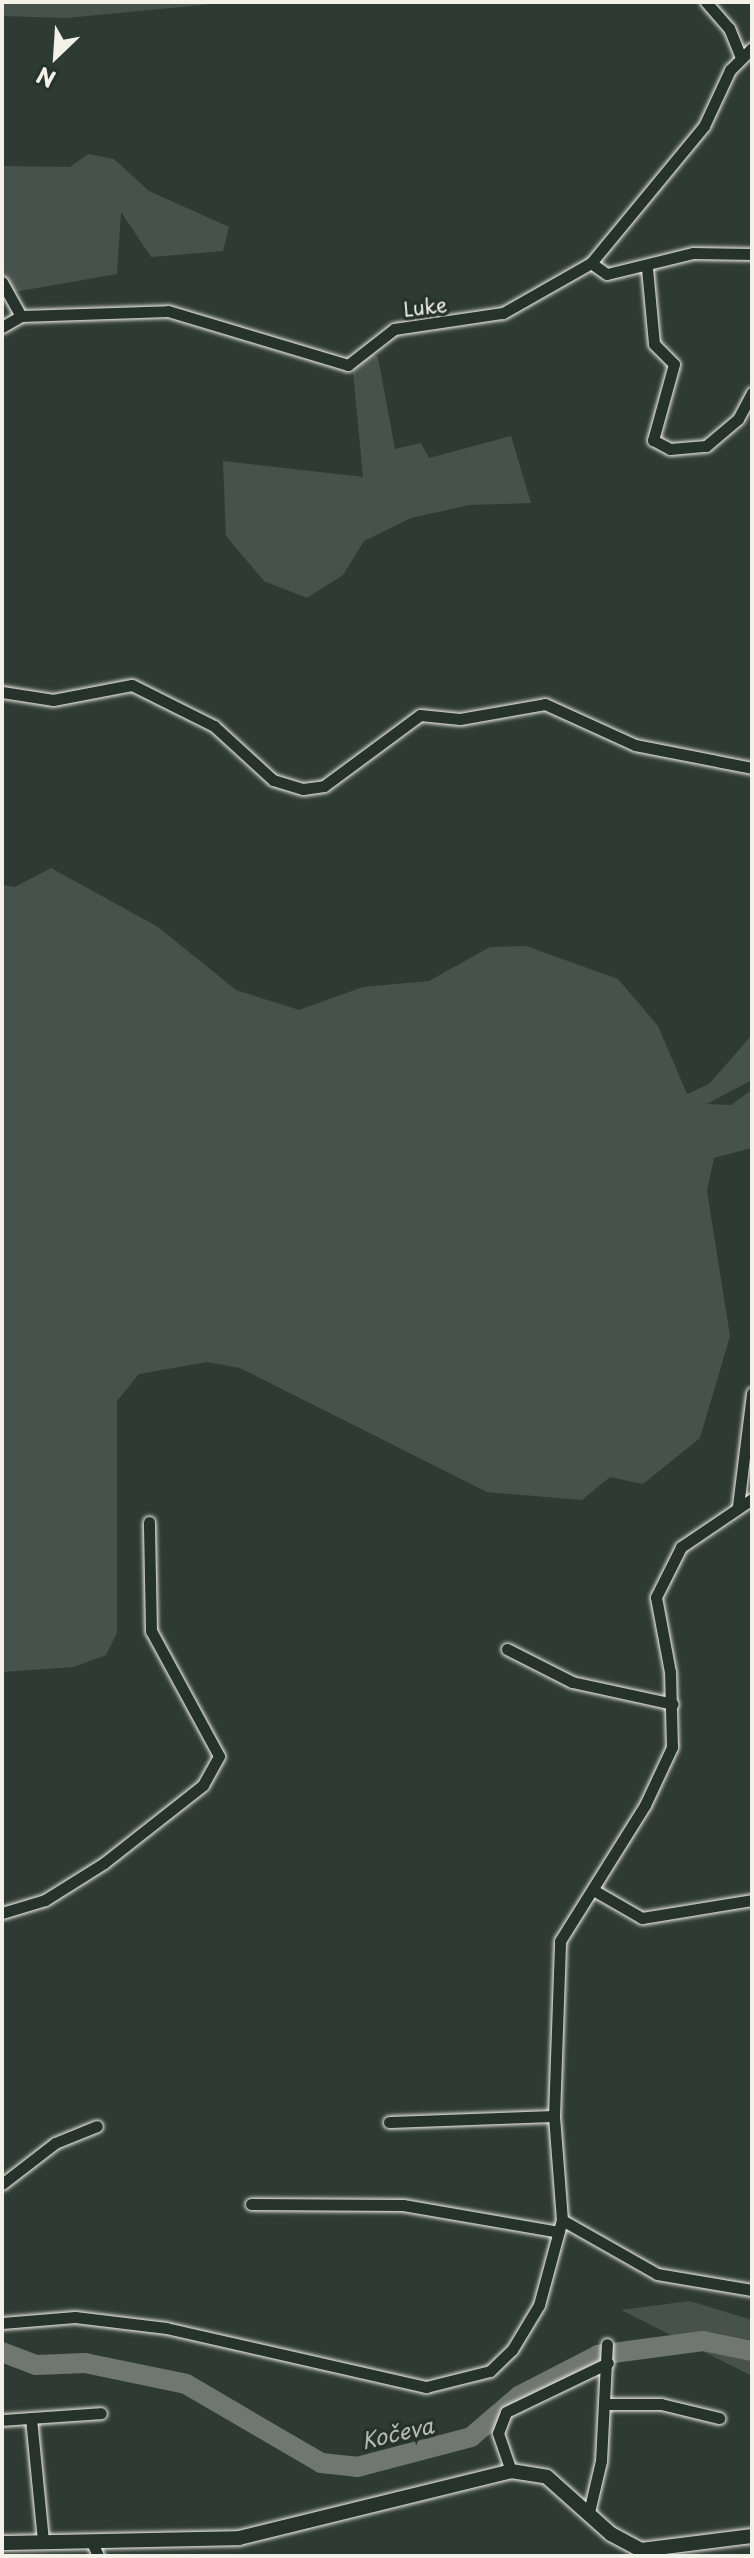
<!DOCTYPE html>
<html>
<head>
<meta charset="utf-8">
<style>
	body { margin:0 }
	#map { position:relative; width:754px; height:2558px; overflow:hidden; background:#2e3b34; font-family:"Playpen Sans",sans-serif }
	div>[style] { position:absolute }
	.green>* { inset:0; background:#48524c }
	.river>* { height:20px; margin:-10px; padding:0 10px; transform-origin:10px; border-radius:10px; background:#6f7770 }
	.roads { filter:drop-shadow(0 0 2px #f4f1e8) drop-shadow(0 0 2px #f4f1e8) }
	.minor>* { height:11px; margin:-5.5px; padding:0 5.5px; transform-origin:5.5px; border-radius:5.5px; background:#26332d }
	.major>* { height:14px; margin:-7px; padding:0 7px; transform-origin:7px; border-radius:7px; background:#26332d }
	span { translate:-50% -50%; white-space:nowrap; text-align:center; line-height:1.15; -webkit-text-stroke:7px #26332d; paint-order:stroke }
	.street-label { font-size:20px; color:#f4f1e8 }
	.water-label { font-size:22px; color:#b8bab2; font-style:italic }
	.frame { position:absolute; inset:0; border:4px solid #f4f1e8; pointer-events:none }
	.north { position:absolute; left:16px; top:16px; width:80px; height:80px; -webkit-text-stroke:6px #26332d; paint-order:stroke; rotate:205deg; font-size:22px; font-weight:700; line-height:32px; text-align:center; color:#f4f1e8 }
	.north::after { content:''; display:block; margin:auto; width:28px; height:36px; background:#f4f1e8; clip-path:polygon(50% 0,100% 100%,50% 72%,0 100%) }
</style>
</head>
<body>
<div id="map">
	<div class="green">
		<i style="clip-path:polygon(2px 2px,233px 2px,66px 18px,2px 16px)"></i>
		<i style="clip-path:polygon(88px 154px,114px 159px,149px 191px,229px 227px,223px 251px,151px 257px,121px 212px,117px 274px,14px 292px,2px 282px,2px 166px,70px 167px)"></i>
		<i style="clip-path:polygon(370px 353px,378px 357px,395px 449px,421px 443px,429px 458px,511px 436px,531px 503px,469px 505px,411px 518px,364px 541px,343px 575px,307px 598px,264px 581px,226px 536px,223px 461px,363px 477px,353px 371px)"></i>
		<i style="clip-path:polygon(51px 868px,158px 927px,236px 990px,299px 1010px,363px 987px,429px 981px,490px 947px,526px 946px,618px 979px,658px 1026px,687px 1094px,709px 1084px,752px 1035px,752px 1080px,707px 1104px,731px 1105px,752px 1090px,752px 1148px,714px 1158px,707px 1191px,730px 1336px,700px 1438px,643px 1484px,610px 1477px,582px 1500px,487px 1492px,240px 1368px,207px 1362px,139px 1374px,117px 1401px,117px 1633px,106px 1655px,74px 1667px,2px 1672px,2px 885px,15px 887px)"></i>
		<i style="clip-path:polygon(690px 2301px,752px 2320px,752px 2376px,621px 2310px)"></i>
	</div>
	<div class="river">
		<i style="left:2px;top:2352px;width:36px;rotate:21deg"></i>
		<i style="left:36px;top:2365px;width:49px;rotate:-2.3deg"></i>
		<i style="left:85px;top:2363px;width:103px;rotate:11.7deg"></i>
		<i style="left:186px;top:2384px;width:156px;rotate:30.3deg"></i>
		<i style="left:321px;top:2463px;width:36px;rotate:6deg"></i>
		<i style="left:357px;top:2467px;width:118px;rotate:-14.7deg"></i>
		<i style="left:471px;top:2437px;width:63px;rotate:-40.5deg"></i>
		<i style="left:519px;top:2396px;width:89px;rotate:-27.4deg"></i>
		<i style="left:598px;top:2355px;width:106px;rotate:-7.6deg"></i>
		<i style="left:703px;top:2341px;width:50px;rotate:11.5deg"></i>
	</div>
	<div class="roads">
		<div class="minor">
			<i style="left:706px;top:2px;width:35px;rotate:49deg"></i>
			<i style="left:729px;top:28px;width:32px;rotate:68deg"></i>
			<i style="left:591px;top:263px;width:19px;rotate:35deg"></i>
			<i style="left:607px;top:274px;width:89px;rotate:-13.7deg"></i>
			<i style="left:693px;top:253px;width:59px;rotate:1deg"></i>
			<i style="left:647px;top:268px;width:76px;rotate:84.7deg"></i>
			<i style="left:654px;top:344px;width:28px;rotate:45deg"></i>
			<i style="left:674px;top:364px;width:79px;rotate:105.4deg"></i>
			<i style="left:653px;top:440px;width:19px;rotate:28deg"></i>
			<i style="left:670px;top:449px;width:36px;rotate:-5deg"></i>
			<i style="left:706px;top:446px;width:42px;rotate:-40.2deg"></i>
			<i style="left:738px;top:419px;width:30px;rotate:-62deg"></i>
			<i style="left:2px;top:282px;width:39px;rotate:61deg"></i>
			<i style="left:2px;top:327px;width:22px;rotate:-30deg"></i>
			<i style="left:21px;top:316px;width:147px;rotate:-1.9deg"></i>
			<i style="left:168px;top:311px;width:188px;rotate:16.7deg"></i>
			<i style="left:348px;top:365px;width:58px;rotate:-38deg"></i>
			<i style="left:394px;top:329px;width:110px;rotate:-8.4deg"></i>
			<i style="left:503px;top:313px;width:101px;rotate:-29.6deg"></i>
			<i style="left:591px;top:263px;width:178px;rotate:-50.5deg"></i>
			<i style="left:704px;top:126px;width:62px;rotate:-65.1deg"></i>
			<i style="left:730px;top:70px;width:31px;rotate:-45deg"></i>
			<i style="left:2px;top:692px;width:52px;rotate:8.9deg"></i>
			<i style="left:53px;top:700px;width:80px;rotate:-10.8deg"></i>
			<i style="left:132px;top:685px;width:92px;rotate:26.6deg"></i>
			<i style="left:214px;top:726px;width:80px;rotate:42.5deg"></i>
			<i style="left:273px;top:780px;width:31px;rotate:17deg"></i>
			<i style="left:303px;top:789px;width:21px;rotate:-8deg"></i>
			<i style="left:324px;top:786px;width:119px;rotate:-36.5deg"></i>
			<i style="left:420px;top:715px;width:40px;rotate:5.7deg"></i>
			<i style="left:460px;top:719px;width:86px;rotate:-10deg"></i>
			<i style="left:545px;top:704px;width:99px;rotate:24.5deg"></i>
			<i style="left:635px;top:745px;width:119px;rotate:11.1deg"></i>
			<i style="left:738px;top:1506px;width:114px;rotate:-82.9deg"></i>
			<i style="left:507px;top:1649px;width:73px;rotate:26.9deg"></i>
			<i style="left:572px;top:1682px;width:103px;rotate:12.3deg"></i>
			<i style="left:595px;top:1891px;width:54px;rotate:29.9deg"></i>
			<i style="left:642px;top:1918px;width:111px;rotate:-9.3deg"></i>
			<i style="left:2px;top:1913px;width:45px;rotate:-16.8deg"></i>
			<i style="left:45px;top:1900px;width:70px;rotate:-32.1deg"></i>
			<i style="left:104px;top:1863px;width:126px;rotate:-38.2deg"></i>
			<i style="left:203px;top:1785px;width:33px;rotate:-61deg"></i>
			<i style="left:219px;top:1756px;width:142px;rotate:-118.5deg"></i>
			<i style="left:151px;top:1631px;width:109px;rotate:-91.1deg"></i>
			<i style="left:389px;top:2122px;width:165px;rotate:-2.1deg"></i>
			<i style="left:2px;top:2184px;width:67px;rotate:-37.7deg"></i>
			<i style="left:55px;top:2143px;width:45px;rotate:-22deg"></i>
			<i style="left:251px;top:2204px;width:152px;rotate:0.4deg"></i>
			<i style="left:403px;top:2205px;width:158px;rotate:9.8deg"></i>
			<i style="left:562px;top:2220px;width:109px;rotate:29.6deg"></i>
			<i style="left:657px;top:2274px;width:96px;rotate:9.6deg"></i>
			<i style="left:2px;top:2323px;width:73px;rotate:-4.7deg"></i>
			<i style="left:75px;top:2317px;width:92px;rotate:6.9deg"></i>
			<i style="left:166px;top:2328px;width:267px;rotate:12.8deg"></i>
			<i style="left:426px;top:2387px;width:66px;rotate:-14deg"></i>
			<i style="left:490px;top:2371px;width:30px;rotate:-44deg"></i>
			<i style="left:512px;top:2350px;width:52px;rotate:-59deg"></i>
			<i style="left:539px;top:2305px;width:88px;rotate:-74.9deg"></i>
			<i style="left:562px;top:2220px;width:104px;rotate:-94.4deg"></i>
			<i style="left:554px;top:2116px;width:175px;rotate:-88deg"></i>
			<i style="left:560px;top:1941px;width:160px;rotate:-58deg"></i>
			<i style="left:645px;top:1805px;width:64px;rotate:-65deg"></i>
			<i style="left:672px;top:1747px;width:75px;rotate:-91.5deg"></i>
			<i style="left:670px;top:1672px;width:76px;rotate:-100.6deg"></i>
			<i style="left:656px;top:1597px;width:56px;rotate:-63.4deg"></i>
			<i style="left:681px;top:1547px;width:86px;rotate:-34.1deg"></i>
			<i style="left:607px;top:2404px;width:54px"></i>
			<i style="left:661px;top:2404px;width:60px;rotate:13.6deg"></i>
			<i style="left:31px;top:2418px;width:123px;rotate:84.4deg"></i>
			<i style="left:2px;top:2420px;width:99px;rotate:-4deg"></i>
			<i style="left:511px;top:2471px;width:40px;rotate:-108.9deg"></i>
			<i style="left:498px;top:2433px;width:22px;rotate:-69deg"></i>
			<i style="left:506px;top:2412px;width:113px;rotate:-25.7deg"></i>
			<i style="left:589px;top:2512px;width:52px;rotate:-76.8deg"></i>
			<i style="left:601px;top:2461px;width:117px;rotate:-87.1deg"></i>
			<i style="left:91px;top:2540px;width:17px;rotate:66deg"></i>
		</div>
		<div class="major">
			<i style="left:2px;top:2543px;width:237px;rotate:-1.2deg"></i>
			<i style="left:239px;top:2538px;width:280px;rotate:-13.8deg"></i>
			<i style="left:511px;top:2471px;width:36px;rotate:9deg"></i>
			<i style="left:547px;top:2477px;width:86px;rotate:41.7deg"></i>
			<i style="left:611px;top:2534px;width:34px;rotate:28deg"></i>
			<i style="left:641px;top:2550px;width:112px;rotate:-7.2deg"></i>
		</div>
	</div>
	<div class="street-label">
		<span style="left:425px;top:307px;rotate:-7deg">Luke</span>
	</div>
	<div class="water-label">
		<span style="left:397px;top:2432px;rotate:-13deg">Kočeva</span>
	</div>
	<div class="frame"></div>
	<div class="north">N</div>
</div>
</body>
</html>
